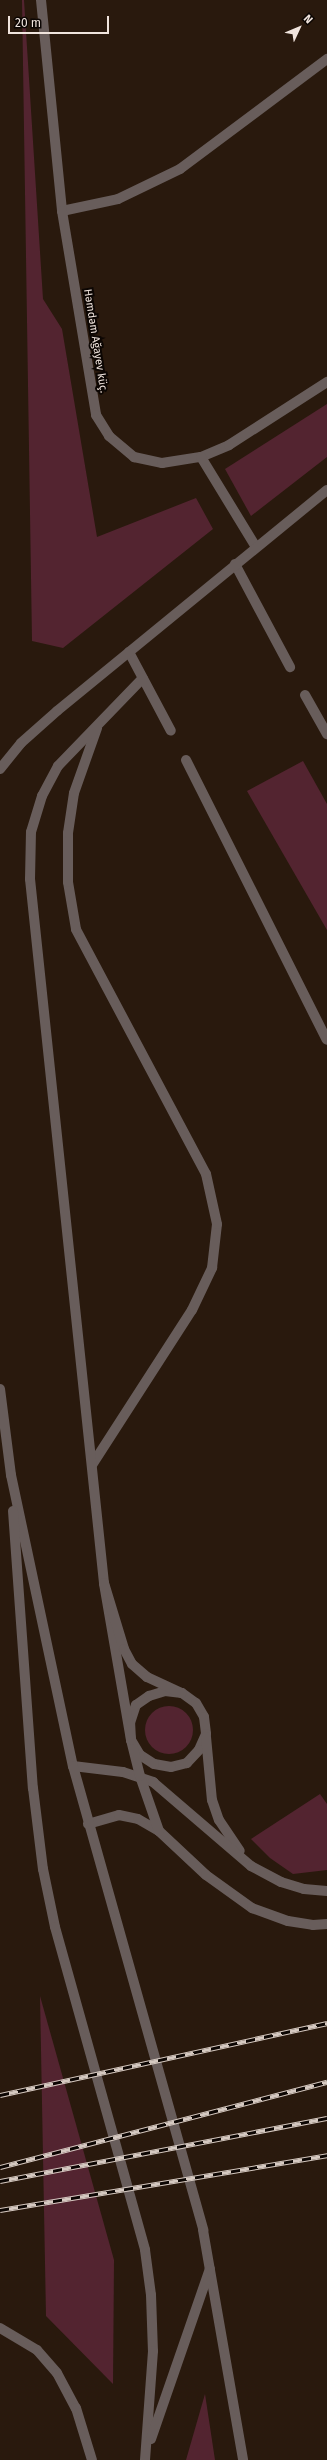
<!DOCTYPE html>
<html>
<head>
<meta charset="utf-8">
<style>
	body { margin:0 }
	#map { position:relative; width:327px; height:2460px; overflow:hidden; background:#29190d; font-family:"Fira Sans",sans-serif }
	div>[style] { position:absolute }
	.green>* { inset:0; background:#532430 }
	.round { border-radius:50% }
	.service>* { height:10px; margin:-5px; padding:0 5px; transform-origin:5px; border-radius:5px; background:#685d5b }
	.minor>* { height:10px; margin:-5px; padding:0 5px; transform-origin:5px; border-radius:5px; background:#685d5b }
	.tertiary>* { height:10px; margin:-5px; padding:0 5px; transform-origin:5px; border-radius:5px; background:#685d5b }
	.rail>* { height:4.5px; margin-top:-2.25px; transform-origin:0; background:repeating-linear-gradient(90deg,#0c0603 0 9px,#d5c9c1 0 18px); box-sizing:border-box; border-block:1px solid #d5c9c1 }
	span { translate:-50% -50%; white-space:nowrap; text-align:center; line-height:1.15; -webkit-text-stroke:4px #0c0603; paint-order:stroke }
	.street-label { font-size:11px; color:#f0e4dd }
	.north { position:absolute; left:279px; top:8px; width:40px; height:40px; -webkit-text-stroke:3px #0c0603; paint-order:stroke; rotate:46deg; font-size:11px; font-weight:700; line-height:16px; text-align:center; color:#f0e4dd }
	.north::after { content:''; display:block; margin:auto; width:14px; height:18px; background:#f0e4dd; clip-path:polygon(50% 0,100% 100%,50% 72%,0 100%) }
	.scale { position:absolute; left:8px; top:16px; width:101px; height:18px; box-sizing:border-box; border:2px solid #f0e4dd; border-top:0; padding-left:5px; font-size:12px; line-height:14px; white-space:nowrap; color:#f0e4dd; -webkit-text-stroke:3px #0c0603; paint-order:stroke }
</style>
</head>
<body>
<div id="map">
	<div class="green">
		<i style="clip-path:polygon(22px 0,24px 0,43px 299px,62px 329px,97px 537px,196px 498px,213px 529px,63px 648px,32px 641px)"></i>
		<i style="clip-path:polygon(327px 404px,327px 457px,251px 516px,225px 469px)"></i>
		<i style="clip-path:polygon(303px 761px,327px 804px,327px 930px,247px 791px)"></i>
		<i class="round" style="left:145px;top:1706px;width:48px;height:48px"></i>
		<i style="clip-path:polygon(320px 1794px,327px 1804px,327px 1870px,293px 1874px,270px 1858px,251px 1839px)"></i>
		<i style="clip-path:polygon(40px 1996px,114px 2260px,113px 2384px,46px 2316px)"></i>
		<i style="clip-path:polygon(205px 2394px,215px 2460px,186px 2460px)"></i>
	</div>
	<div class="service">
		<i style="left:235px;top:564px;width:117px;rotate:61.9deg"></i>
		<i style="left:129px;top:652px;width:89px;rotate:62deg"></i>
		<i style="left:305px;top:695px;width:45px;rotate:60.6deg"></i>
		<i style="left:186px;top:760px;width:313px;rotate:63.3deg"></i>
		<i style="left:92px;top:1465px;width:184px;rotate:-57.2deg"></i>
		<i style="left:192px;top:1310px;width:47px;rotate:-64.5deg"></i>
		<i style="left:212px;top:1268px;width:44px;rotate:-83.5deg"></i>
		<i style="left:217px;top:1224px;width:51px;rotate:-102.4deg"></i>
		<i style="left:206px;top:1174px;width:277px;rotate:-118deg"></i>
		<i style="left:76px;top:929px;width:48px;rotate:-99.7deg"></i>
		<i style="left:68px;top:882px;width:49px;rotate:-90deg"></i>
		<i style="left:68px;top:833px;width:40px;rotate:-81.5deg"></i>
		<i style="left:74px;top:793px;width:69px;rotate:-70.5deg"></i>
		<i style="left:104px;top:1583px;width:708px;rotate:-96deg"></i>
		<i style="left:30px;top:879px;width:47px;rotate:-88.8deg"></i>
		<i style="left:31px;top:832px;width:38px;rotate:-73deg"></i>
		<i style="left:42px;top:796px;width:34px;rotate:-62deg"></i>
		<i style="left:58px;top:766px;width:122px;rotate:-46deg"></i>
		<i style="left:165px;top:1691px;width:17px;rotate:7deg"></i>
		<i style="left:182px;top:1693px;width:17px;rotate:36deg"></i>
		<i style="left:196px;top:1703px;width:16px;rotate:60deg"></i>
		<i style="left:204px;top:1717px;width:17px;rotate:83deg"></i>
		<i style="left:206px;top:1734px;width:17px;rotate:114deg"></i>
		<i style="left:199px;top:1750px;width:18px;rotate:133deg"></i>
		<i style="left:187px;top:1763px;width:16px;rotate:166deg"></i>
		<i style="left:171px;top:1767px;width:17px;rotate:-170deg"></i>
		<i style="left:154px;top:1764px;width:17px;rotate:-147deg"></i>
		<i style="left:140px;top:1755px;width:17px;rotate:-121deg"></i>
		<i style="left:131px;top:1740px;width:17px;rotate:-93deg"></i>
		<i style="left:130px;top:1723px;width:19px;rotate:-72deg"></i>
		<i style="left:136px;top:1705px;width:16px;rotate:-35deg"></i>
		<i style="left:149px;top:1696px;width:17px;rotate:-17deg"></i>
		<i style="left:206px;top:1737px;width:63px;rotate:84.6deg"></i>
		<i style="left:212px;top:1800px;width:21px;rotate:71deg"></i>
		<i style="left:219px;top:1820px;width:37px;rotate:56deg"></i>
		<i style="left:73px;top:1766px;width:50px;rotate:6.8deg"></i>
		<i style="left:123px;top:1772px;width:32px;rotate:18deg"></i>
		<i style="left:153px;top:1782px;width:129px;rotate:40.6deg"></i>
		<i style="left:251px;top:1866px;width:34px;rotate:28deg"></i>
		<i style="left:281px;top:1882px;width:24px;rotate:17deg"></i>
		<i style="left:304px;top:1889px;width:23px;rotate:5deg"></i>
		<i style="left:88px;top:1824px;width:32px;rotate:-16deg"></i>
		<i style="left:119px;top:1815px;width:19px;rotate:12deg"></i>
		<i style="left:138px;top:1819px;width:24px;rotate:30deg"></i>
		<i style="left:159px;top:1831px;width:64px;rotate:43.1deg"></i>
		<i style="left:206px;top:1875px;width:57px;rotate:35.7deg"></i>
		<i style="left:252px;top:1908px;width:38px;rotate:20deg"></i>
		<i style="left:288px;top:1921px;width:25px;rotate:9deg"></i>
		<i style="left:313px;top:1925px;width:14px;rotate:-4deg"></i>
		<i style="left:159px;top:1831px;width:58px;rotate:-109.1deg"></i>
		<i style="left:140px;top:1776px;width:37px;rotate:-104deg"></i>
		<i style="left:131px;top:1740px;width:159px;rotate:-99.8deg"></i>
		<i style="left:104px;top:1583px;width:69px;rotate:73.1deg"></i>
		<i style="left:124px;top:1649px;width:17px;rotate:62deg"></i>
		<i style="left:132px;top:1664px;width:20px;rotate:41deg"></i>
		<i style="left:147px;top:1677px;width:38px;rotate:25deg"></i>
	</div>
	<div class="minor">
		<i style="left:62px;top:211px;width:57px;rotate:-12.1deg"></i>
		<i style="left:118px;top:199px;width:69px;rotate:-25.8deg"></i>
		<i style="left:180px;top:169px;width:184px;rotate:-36.8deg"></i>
	</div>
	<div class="tertiary">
		<i style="left:41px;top:0;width:212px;rotate:84.3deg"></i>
		<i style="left:62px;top:211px;width:207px;rotate:80.5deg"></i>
		<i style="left:96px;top:415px;width:25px;rotate:58deg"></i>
		<i style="left:109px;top:436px;width:33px;rotate:40deg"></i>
		<i style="left:134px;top:457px;width:29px;rotate:12deg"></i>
		<i style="left:162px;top:463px;width:39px;rotate:-9deg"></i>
		<i style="left:201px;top:457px;width:30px;rotate:-23deg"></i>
		<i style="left:229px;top:445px;width:117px;rotate:-32.7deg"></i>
		<i style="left:201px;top:457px;width:105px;rotate:58.6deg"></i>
		<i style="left:0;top:769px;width:33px;rotate:-51deg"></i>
		<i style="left:21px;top:743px;width:48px;rotate:-41.6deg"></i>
		<i style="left:57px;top:711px;width:349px;rotate:-39.3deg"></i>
		<i style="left:0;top:1389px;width:87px;rotate:82.7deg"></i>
		<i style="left:11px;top:1475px;width:298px;rotate:78deg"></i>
		<i style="left:73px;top:1766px;width:482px;rotate:74.3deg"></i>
		<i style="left:203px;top:2230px;width:233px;rotate:80.1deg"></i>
		<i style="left:13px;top:1511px;width:278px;rotate:85.9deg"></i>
		<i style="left:33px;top:1788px;width:82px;rotate:83deg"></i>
		<i style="left:43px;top:1869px;width:59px;rotate:78.3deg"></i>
		<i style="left:55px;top:1927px;width:335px;rotate:74.4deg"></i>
		<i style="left:145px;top:2250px;width:45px;rotate:82.4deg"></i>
		<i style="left:151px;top:2295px;width:56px;rotate:88deg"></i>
		<i style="left:153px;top:2351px;width:109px;rotate:94.2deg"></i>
		<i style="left:0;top:2328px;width:43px;rotate:30.7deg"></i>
		<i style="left:37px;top:2350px;width:30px;rotate:49deg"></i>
		<i style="left:57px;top:2373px;width:40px;rotate:62deg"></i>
		<i style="left:76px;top:2408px;width:54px;rotate:72.9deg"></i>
		<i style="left:151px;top:2439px;width:180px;rotate:-70.9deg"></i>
	</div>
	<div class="rail">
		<i style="left:0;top:2095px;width:335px;rotate:-12.4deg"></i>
		<i style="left:0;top:2167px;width:338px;rotate:-14.6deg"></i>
		<i style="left:0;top:2181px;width:333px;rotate:-10.9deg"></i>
		<i style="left:0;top:2210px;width:332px;rotate:-9.5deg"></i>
	</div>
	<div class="street-label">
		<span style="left:95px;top:341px;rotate:81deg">Həmdəm Ağayev küç.</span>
	</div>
	<div class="north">N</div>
	<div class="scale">20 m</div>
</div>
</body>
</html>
